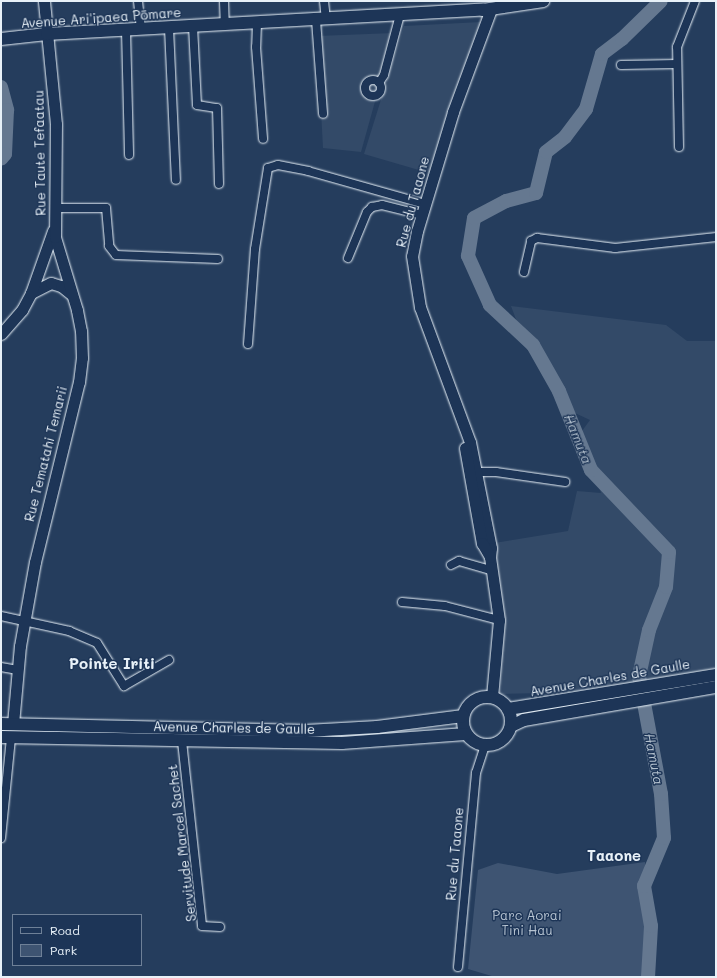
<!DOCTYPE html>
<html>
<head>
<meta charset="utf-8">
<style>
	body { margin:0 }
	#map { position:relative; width:717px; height:978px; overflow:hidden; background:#253d5d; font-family:Mali,sans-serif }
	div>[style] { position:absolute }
	.built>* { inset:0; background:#334a68 }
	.green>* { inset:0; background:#3e5472 }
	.river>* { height:14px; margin:-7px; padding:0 7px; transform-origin:7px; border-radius:7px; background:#657890 }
	.roads { filter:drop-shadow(0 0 1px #e8f1f8) drop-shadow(0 0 1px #e8f1f8) }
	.minor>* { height:8px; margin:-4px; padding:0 4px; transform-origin:4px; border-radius:4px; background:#1d3557 }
	.minor>.ring { margin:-4px; padding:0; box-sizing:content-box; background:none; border:8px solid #1d3557; border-radius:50% }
	.secondary>* { height:11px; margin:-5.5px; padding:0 5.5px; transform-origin:5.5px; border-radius:5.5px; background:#1d3557 }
	.primary>* { height:12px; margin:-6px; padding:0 6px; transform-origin:6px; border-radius:6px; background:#1d3557 }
	.primary>.ring { margin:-6px; padding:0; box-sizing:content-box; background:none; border:12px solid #1d3557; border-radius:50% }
	span { translate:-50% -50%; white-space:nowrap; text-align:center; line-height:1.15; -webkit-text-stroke:3px #1d3557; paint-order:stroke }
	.street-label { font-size:13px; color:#e8f1f8 }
	.park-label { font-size:13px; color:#b5c2d0 }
	.water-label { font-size:14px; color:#b4c1ce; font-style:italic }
	.quarter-label { font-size:15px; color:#e8f1f8; font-weight:700 }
	.frame { position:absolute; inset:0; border:2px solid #e8f1f8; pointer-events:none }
	.legend { position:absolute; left:12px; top:914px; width:130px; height:52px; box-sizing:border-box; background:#1d3557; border:1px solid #6e8097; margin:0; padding:5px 7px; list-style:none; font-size:12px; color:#e8f1f8 }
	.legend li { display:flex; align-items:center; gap:8px; height:20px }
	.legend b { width:20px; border:1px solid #6e8097 }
</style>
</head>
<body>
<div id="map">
	<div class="built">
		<i style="clip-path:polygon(481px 22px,429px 173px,364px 154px,404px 26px)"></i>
		<i style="clip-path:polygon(394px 33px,361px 152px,323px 148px,317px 36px)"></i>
		<i style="clip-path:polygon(511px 306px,666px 325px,687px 341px,716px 341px,716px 668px,591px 692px,500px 694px,504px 618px,488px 544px,568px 531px,577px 491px,601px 493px,582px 431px,590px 420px,575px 413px,552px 367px,520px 330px)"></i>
	</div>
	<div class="green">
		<i style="clip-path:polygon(645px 862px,644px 977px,495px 977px,468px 969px,478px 870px,498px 863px,557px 874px)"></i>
	</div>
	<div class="river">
		<i style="left:1px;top:87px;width:24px;rotate:75deg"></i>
		<i style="left:7px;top:110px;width:44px;rotate:92.6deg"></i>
		<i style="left:5px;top:154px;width:6px;rotate:129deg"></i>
		<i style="left:648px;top:977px;width:51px;rotate:-86.6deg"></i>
		<i style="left:651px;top:926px;width:41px;rotate:-99.9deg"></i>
		<i style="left:644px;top:886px;width:52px;rotate:-67.4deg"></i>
		<i style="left:664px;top:838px;width:44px;rotate:-93.9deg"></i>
		<i style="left:661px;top:794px;width:120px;rotate:-100.6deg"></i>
		<i style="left:639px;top:676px;width:47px;rotate:-77.7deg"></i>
		<i style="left:649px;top:630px;width:46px;rotate:-68.4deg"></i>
		<i style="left:666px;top:587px;width:35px;rotate:-85deg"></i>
		<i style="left:669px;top:552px;width:113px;rotate:-133.6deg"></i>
		<i style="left:591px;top:470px;width:85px;rotate:-112.1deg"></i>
		<i style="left:559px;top:391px;width:53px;rotate:-119.5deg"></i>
		<i style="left:533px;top:345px;width:59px;rotate:-137.1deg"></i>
		<i style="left:490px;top:305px;width:54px;rotate:-114.2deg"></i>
		<i style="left:468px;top:256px;width:38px;rotate:-81deg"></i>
		<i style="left:474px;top:218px;width:36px;rotate:-28deg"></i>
		<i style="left:506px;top:201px;width:31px;rotate:-15deg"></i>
		<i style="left:536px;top:193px;width:42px;rotate:-76.3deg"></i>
		<i style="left:546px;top:152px;width:24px;rotate:-38deg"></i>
		<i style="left:565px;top:137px;width:35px;rotate:-53deg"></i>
		<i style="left:586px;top:109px;width:57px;rotate:-73.8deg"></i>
		<i style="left:602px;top:54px;width:25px;rotate:-37deg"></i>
		<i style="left:622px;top:39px;width:54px;rotate:-44.3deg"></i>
	</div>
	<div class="roads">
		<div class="minor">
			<i style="left:138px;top:1px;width:28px;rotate:84deg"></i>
			<i style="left:224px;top:1px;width:24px;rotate:88deg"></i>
			<i style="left:324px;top:1px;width:18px;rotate:84deg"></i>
			<i style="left:316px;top:20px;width:94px;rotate:85.7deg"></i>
			<i style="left:257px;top:23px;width:24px;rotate:92deg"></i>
			<i style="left:256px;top:47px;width:92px;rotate:85.6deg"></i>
			<i style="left:193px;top:26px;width:79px;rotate:87.1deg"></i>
			<i style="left:197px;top:105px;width:20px;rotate:9deg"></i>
			<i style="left:217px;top:108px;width:76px;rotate:88.5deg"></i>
			<i style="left:169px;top:28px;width:152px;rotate:87.4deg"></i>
			<i style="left:126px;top:30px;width:125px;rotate:88.6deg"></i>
			<i style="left:621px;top:65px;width:56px;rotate:-1deg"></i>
			<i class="ring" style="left:365px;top:80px;width:8px;height:8px"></i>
			<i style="left:379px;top:83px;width:9px;rotate:-58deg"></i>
			<i style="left:384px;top:75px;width:62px;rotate:-75.1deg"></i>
			<i style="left:679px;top:147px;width:100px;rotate:-91.1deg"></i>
			<i style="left:677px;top:47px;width:49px;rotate:-68.6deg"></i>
			<i style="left:57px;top:208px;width:49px"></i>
			<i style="left:106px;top:208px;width:38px;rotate:85deg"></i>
			<i style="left:109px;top:246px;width:11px;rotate:52deg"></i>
			<i style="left:116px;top:255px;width:102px;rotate:2.2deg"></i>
			<i style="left:348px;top:258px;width:50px;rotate:-67.6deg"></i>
			<i style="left:367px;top:212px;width:7px;rotate:-45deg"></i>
			<i style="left:372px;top:207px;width:10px;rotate:-11deg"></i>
			<i style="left:382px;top:205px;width:41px;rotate:14deg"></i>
			<i style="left:524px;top:272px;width:32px;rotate:-77deg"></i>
			<i style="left:531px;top:241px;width:7px;rotate:-27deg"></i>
			<i style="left:537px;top:238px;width:79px;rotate:7.3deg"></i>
			<i style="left:615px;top:248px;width:102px;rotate:-6.2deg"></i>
			<i style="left:248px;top:344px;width:95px;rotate:-85.8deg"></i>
			<i style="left:255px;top:249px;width:82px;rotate:-80.9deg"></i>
			<i style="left:268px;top:168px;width:10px;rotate:-17deg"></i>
			<i style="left:278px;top:165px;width:31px;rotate:11deg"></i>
			<i style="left:308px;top:171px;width:122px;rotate:15.8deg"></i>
			<i style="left:471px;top:472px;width:25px"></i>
			<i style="left:496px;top:472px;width:70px;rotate:8.2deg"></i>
			<i style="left:451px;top:565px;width:9px;rotate:-27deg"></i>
			<i style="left:459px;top:561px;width:33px;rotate:16deg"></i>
			<i style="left:402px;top:602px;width:43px;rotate:5.3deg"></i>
			<i style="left:445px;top:606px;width:56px;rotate:14.5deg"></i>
			<i style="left:1px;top:616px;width:70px;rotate:12.4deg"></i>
			<i style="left:69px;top:631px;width:30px;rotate:23deg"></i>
			<i style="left:97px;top:643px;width:51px;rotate:57.9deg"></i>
			<i style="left:124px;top:686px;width:52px;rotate:-30deg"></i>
			<i style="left:1px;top:667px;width:17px;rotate:10deg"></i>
			<i style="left:182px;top:741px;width:186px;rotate:83.8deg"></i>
			<i style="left:202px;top:926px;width:18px;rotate:3deg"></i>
			<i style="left:1px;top:838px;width:100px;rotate:-84.3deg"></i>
			<i style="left:458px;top:967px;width:195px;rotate:-84.7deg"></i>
			<i style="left:476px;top:773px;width:29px;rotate:-72deg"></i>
		</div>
		<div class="secondary">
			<i style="left:491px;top:9px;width:110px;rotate:110.3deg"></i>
			<i style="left:453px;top:112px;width:124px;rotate:106.8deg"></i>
			<i style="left:417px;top:231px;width:25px;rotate:101deg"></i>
			<i style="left:412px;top:256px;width:52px;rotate:81.1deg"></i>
			<i style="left:420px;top:307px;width:144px;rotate:69.7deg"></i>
			<i style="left:470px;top:442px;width:108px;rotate:78.8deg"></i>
			<i style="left:491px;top:548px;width:9px;rotate:96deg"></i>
			<i style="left:490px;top:557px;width:64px;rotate:81.9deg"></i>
			<i style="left:499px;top:620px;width:77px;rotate:95.2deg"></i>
			<i style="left:31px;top:293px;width:22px;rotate:-27deg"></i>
			<i style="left:51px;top:283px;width:10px;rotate:17deg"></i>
			<i style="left:61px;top:286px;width:14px;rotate:39deg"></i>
			<i style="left:1px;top:334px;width:32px;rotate:-49deg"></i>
			<i style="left:22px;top:310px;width:19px;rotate:-62deg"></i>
			<i style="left:31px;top:293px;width:66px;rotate:-70.5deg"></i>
			<i style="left:465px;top:448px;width:97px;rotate:79.9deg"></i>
			<i style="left:482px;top:543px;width:16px;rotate:60deg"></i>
			<i style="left:13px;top:724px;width:78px;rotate:-84.9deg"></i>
			<i style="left:20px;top:646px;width:85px;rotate:-79.9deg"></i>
			<i style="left:35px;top:562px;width:185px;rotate:-76.3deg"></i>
			<i style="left:79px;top:382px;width:24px;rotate:-83deg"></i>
			<i style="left:82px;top:358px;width:27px;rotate:-92deg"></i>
			<i style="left:81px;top:331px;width:21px;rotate:-101deg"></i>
			<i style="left:77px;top:310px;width:76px;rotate:-106.8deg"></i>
			<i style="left:55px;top:237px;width:113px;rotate:-89.5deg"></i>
			<i style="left:56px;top:124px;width:124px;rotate:-95.6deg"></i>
		</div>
		<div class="primary">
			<i style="left:1px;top:39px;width:46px;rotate:-6.2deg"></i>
			<i style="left:47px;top:34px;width:437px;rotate:-3.2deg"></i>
			<i style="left:483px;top:10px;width:61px;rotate:-8.5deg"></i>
			<i class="ring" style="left:463px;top:697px;width:36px;height:36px"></i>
			<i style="left:508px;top:709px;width:211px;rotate:-9.3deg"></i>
			<i style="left:1px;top:724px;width:305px;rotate:1.3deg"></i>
			<i style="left:306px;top:731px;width:71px;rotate:-3.2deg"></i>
			<i style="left:377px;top:727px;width:87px;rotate:-7.3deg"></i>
			<i style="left:511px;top:726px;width:14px;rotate:-25deg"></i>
			<i style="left:524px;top:720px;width:195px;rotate:-9.8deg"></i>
			<i style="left:1px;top:737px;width:341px;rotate:1deg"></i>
			<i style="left:342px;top:743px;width:124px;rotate:-4.2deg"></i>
		</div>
	</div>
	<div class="street-label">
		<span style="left:101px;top:18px;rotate:-4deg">Avenue Ari'ipaea Pōmare</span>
		<span style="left:40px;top:153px;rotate:-91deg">Rue Taute Tefaatau</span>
		<span style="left:413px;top:202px;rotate:-75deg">Rue du Taaone</span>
		<span style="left:46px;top:454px;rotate:-76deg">Rue Tematahi Temarii</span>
		<span style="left:610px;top:678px;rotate:-10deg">Avenue Charles de Gaulle</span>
		<span style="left:234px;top:728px;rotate:1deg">Avenue Charles de Gaulle</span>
		<span style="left:182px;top:843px;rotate:-97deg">Servitude Marcel Sachet</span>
		<span style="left:455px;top:854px;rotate:-85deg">Rue du Taaone</span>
	</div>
	<div class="park-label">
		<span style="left:527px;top:923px">Parc Aorai<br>Tini Hau</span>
	</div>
	<div class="water-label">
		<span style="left:578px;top:439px;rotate:68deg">Hamuta</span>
		<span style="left:654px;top:759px;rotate:79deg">Hamuta</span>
	</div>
	<div class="quarter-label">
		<span style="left:112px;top:664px">Pointe Iriti</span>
		<span style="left:614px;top:856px">Taaone</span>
	</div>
	<div class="frame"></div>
	<ul class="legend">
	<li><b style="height:5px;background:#1d3557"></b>Road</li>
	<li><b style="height:11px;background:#3e5472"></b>Park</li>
	</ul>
</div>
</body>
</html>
